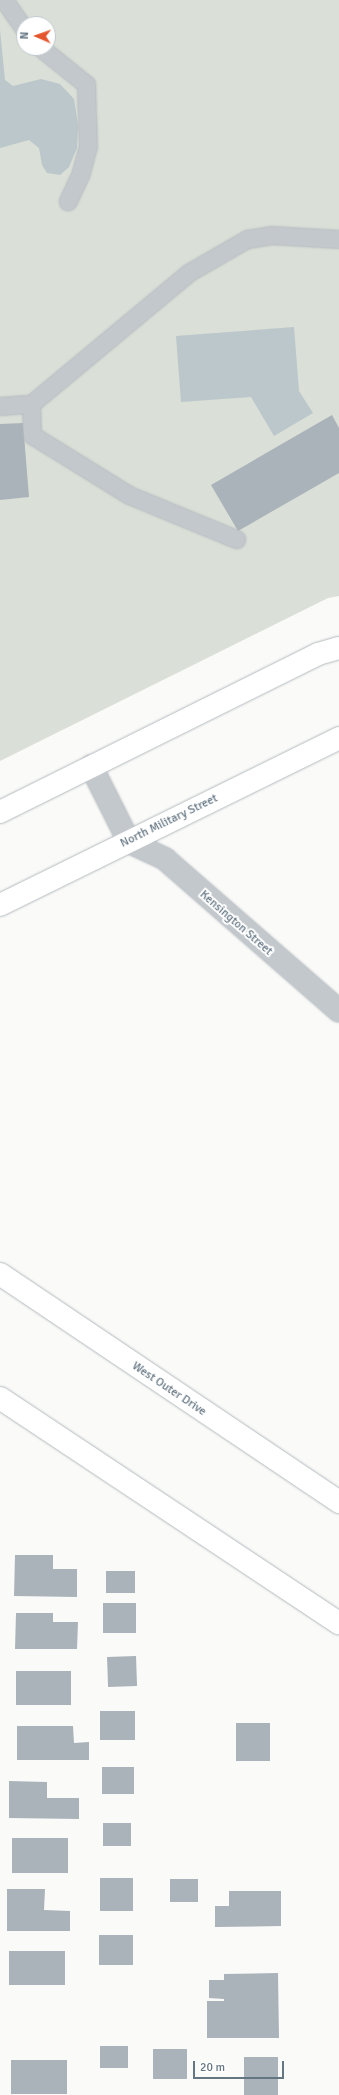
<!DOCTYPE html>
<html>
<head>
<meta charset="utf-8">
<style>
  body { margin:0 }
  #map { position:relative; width:339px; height:2095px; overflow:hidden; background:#fafaf8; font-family:Signika,sans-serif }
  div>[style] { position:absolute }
  .green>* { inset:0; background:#dadfd7 }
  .water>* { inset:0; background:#bbc7cb }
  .building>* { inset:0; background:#aab3b9; transform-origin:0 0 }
  .roads { filter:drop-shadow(0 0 1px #b3babf) drop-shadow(0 0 1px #b3babf) }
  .lane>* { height:17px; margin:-8.5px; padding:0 8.5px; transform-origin:8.5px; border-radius:8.5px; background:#c3c8cc }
  .street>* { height:22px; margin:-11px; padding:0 11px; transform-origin:11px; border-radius:11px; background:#c3c8cc }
  .secondary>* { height:22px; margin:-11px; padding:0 11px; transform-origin:11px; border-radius:11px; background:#fff }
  span { translate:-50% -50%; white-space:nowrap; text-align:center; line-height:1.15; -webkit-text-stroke:4px #fff; paint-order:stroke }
  .street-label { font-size:12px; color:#657683 }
  .north { position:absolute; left:16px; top:16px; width:40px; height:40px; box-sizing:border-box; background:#fff; border:1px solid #c1c8cd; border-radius:50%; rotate:272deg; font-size:11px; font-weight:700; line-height:16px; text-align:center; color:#657683 }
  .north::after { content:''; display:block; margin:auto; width:14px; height:18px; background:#e4572e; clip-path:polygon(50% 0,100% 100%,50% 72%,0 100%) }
  .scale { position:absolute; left:193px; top:2061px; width:91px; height:18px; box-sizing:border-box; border:2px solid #657683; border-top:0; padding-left:5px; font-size:12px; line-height:14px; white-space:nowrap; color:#657683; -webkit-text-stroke:3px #fff; paint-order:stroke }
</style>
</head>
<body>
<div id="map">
  <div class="green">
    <i style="clip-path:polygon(evenodd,0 0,339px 0,339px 596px,328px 598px,0 761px,0 0,24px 24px,48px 24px,48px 48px,24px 48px,24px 24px)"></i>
  </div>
  <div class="water">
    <i style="clip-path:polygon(0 30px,5px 80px,13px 86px,41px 79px,60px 84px,74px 99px,78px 125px,77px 148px,69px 167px,60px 175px,47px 173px,42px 165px,39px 148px,29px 140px,0 148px)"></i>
    <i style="clip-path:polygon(294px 327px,299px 391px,313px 413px,274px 436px,251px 397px,181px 402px,176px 336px)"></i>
  </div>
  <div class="building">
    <i style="clip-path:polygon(332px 415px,339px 428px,339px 473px,238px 531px,211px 485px)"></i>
    <i style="clip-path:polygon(23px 423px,29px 497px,0 500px,0 424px)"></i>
    <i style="clip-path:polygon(15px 1555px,53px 1555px,53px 1569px,77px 1569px,77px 1597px,14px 1596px)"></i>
    <i style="left:106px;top:1571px;width:29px;height:22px"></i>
    <i style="left:103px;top:1603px;width:33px;height:30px"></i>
    <i style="clip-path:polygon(16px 1613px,53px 1613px,53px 1622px,78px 1622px,77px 1649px,15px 1649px)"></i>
    <i style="left:136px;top:1656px;width:30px;height:29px;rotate:88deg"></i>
    <i style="left:16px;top:1671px;width:55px;height:34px"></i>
    <i style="left:100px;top:1711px;width:35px;height:29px"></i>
    <i style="left:236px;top:1723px;width:34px;height:38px"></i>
    <i style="clip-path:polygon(17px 1726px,73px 1726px,74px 1743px,89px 1742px,89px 1760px,17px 1760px)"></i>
    <i style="left:134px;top:1767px;width:27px;height:32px;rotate:90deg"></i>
    <i style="clip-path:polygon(9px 1781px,47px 1782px,47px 1798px,79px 1798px,79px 1819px,9px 1818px)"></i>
    <i style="left:131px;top:1823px;width:23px;height:28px;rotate:90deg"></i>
    <i style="left:12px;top:1838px;width:56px;height:35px"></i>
    <i style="left:100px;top:1878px;width:33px;height:33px"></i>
    <i style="left:170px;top:1879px;width:28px;height:23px"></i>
    <i style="clip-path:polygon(7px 1889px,45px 1889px,44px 1910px,70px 1911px,70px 1931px,7px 1931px)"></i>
    <i style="clip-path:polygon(229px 1891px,281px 1891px,281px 1926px,215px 1927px,215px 1906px,229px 1906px)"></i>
    <i style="left:99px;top:1935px;width:34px;height:30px"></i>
    <i style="left:9px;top:1951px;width:56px;height:34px"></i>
    <i style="clip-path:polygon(278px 1973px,279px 2038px,207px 2038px,207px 2001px,224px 2001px,224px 1999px,209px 1998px,209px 1980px,224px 1980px,224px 1974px)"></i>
    <i style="left:100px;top:2046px;width:28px;height:22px"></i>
    <i style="left:153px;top:2049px;width:34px;height:30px"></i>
    <i style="left:244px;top:2057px;width:34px;height:38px"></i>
    <i style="left:11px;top:2060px;width:56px;height:34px"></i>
  </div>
  <div class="roads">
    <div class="lane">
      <i style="left:4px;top:0;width:35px;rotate:55deg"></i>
      <i style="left:41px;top:48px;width:58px;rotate:38.7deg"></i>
      <i style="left:86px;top:84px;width:62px;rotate:88.2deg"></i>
      <i style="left:88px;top:146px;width:30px;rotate:105deg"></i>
      <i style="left:80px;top:175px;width:29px;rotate:115deg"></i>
      <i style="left:31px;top:404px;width:31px;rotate:88deg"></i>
      <i style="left:32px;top:435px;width:114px;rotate:31.7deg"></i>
      <i style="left:129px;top:495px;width:116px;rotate:22.4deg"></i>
      <i style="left:0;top:406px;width:31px;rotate:-4deg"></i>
      <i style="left:31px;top:404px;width:204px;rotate:-39.8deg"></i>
      <i style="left:188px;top:273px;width:68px;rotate:-30deg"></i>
      <i style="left:247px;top:239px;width:24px;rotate:-9deg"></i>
      <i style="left:271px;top:235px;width:68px;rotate:3.4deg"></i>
    </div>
    <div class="street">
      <i style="left:91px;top:766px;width:85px;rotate:63.4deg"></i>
      <i style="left:129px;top:842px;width:40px;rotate:25deg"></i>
      <i style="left:165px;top:859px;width:231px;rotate:41.1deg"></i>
    </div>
    <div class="secondary">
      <i style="left:0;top:812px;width:355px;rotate:-26.4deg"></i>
      <i style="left:318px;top:654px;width:22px;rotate:-16deg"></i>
      <i style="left:0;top:905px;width:378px;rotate:-26.2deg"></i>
      <i style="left:0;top:1274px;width:409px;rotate:33.9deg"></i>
      <i style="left:0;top:1398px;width:407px;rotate:33.6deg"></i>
    </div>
  </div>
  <div class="street-label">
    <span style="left:169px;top:821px;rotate:-26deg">North Military Street</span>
    <span style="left:236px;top:923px;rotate:41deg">Kensington Street</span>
    <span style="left:169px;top:1389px;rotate:34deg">West Outer Drive</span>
  </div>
  <div class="north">N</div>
  <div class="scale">20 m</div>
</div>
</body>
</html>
